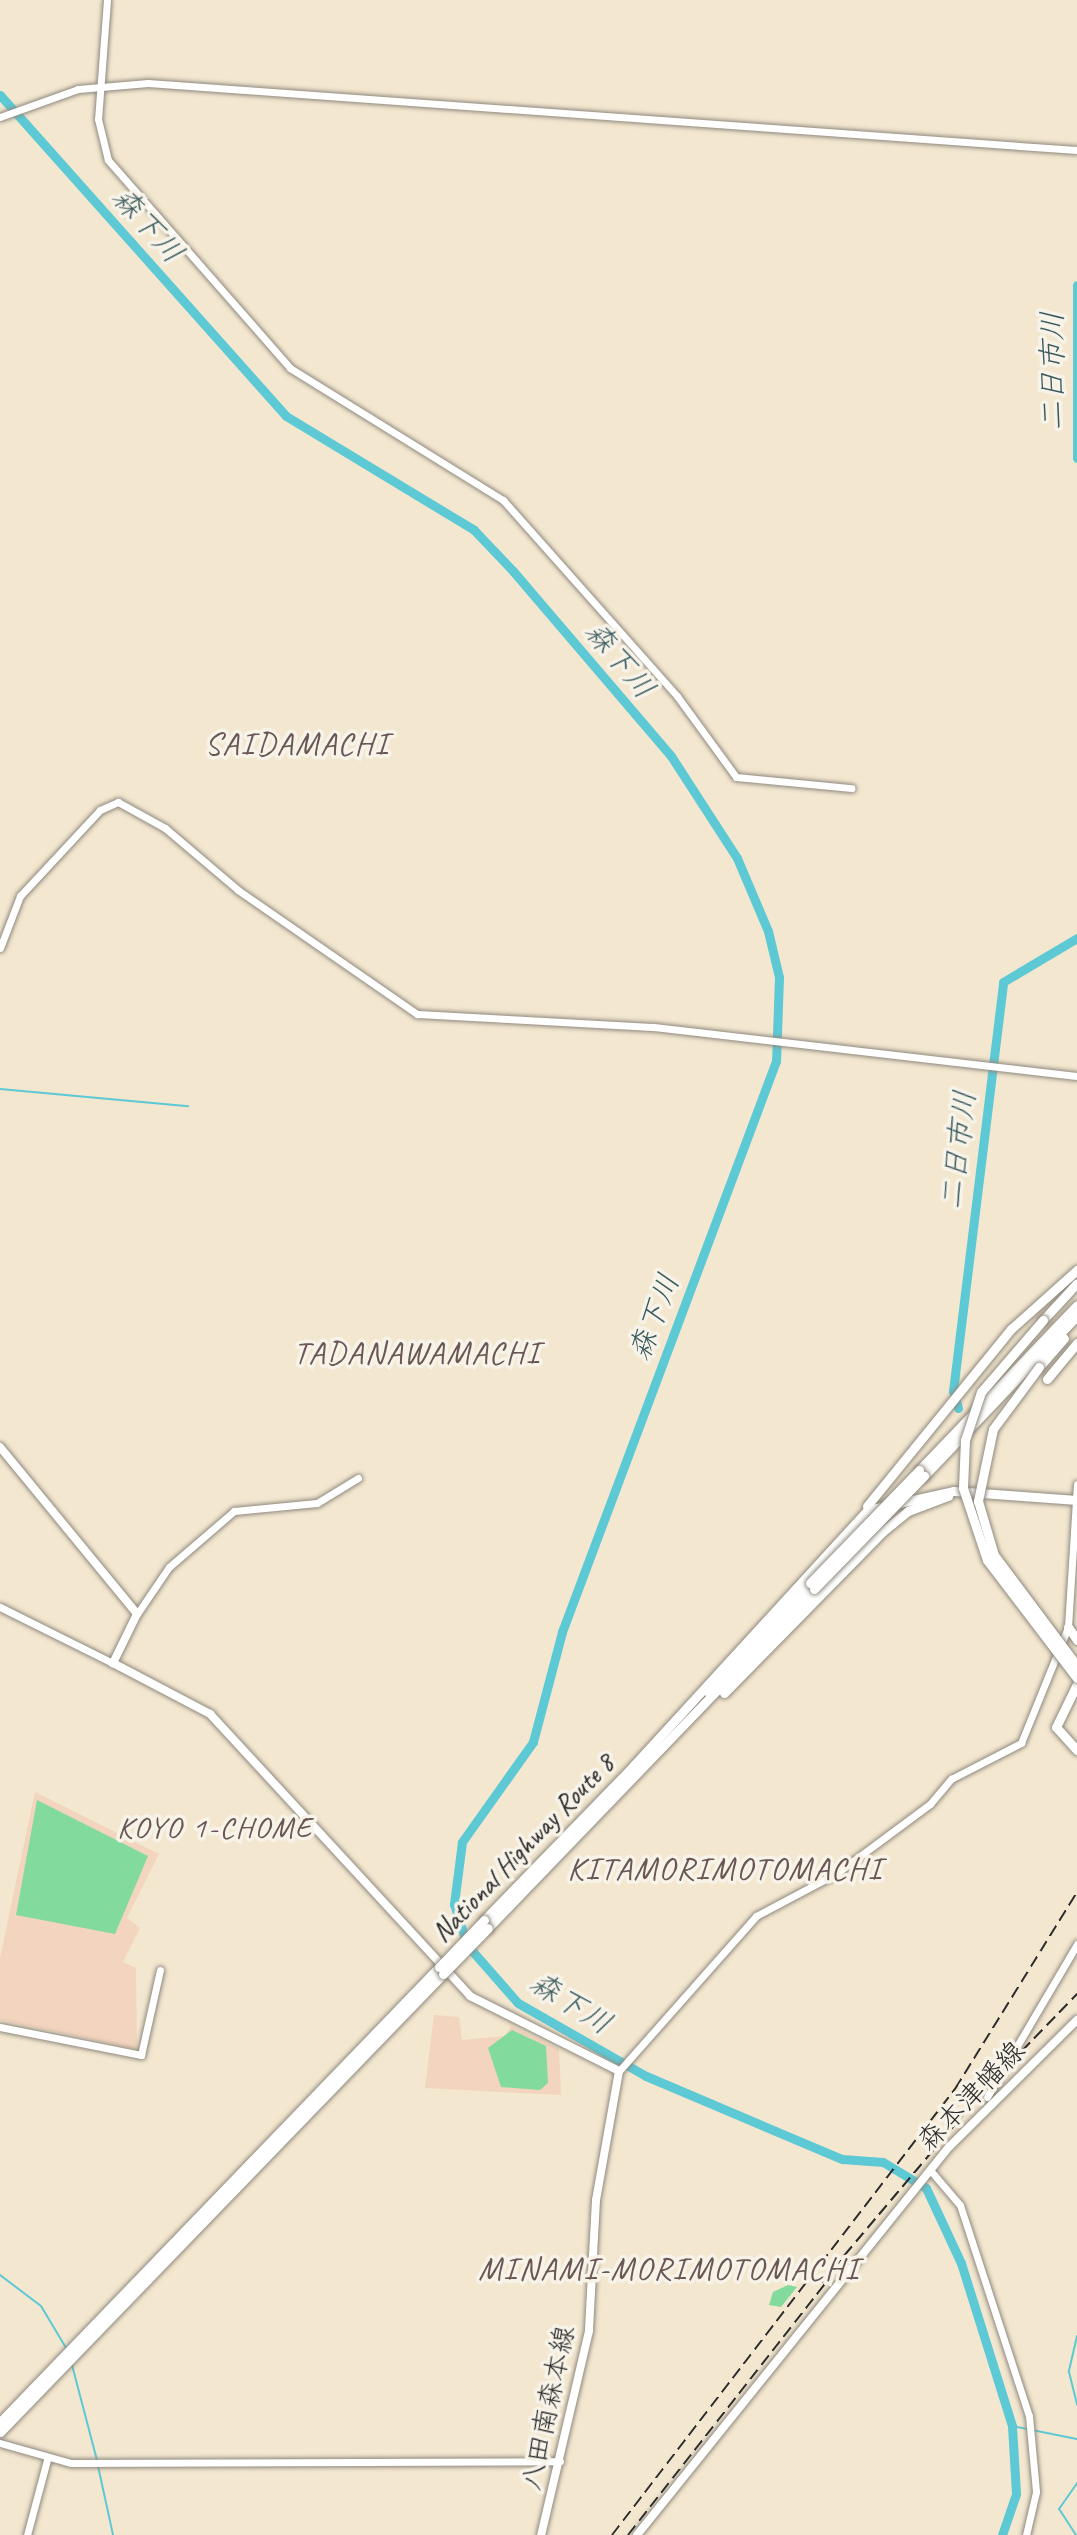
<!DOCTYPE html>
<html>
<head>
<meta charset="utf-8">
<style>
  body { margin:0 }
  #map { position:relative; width:1077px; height:2535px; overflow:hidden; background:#f3e7d0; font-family:Caveat,"Klee One",sans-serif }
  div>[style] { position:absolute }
  .built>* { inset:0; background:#f3d4be }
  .green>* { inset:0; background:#83da9d }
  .stream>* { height:2px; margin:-1px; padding:0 1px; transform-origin:1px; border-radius:1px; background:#5dc9d5 }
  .river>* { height:9px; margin:-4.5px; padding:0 4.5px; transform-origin:4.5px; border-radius:4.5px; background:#5dc9d5 }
  .roads { filter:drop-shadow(0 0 2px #8f897e) drop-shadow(0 0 2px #8f897e) }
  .tertiary>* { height:7px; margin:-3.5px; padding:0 3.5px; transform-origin:3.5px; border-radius:3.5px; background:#fff }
  .secondary>* { height:8px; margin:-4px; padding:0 4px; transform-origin:4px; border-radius:4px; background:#fff }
  .trunk>* { height:9px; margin:-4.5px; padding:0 4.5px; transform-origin:4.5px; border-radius:4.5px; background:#fff }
  .rail>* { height:2px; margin-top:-1px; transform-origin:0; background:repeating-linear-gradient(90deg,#2b2b2b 0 12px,transparent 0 18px) }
  .bridges { filter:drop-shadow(0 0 2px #8f897e) drop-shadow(0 0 2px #8f897e) }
  .trunk-bridge>* { height:9px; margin:-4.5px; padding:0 4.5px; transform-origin:4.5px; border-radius:4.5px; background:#fff }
  span { translate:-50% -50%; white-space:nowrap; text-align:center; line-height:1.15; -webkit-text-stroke:7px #f7f3e8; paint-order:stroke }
  .street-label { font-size:28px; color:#2b2b2b }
  .water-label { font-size:30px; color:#3a5a5e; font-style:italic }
  .neighbourhood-label { font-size:30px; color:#695655; letter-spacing:2px }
  .quarter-label { font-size:32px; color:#695655; letter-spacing:2px }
</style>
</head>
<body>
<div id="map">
  <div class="built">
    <i style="clip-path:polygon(35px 1792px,159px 1854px,127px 1918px,140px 1928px,123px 1962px,136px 1968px,137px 2049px,0 2020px,0 1958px)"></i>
    <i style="clip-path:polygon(434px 2015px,459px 2017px,462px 2040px,505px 2036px,511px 2026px,559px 2049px,561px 2095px,425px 2088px)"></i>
  </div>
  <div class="green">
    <i style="clip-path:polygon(37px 1800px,148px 1856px,115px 1934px,16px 1915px)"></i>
    <i style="clip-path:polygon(512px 2030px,546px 2046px,548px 2083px,540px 2090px,501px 2087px,488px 2048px)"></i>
    <i style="clip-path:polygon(788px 2285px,797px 2287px,781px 2307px,769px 2305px,773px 2292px)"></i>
  </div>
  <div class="stream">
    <i style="left:0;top:1089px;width:189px;rotate:5.2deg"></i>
    <i style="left:0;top:2275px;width:51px;rotate:37.1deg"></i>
    <i style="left:41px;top:2306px;width:49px;rotate:59.2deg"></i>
    <i style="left:1077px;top:2336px;width:37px;rotate:103deg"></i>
    <i style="left:1069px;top:2372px;width:34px;rotate:76deg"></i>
    <i style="left:72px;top:2365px;width:98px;rotate:75.3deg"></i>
    <i style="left:1012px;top:2426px;width:66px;rotate:11.3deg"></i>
    <i style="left:98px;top:2466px;width:71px;rotate:77.7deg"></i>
    <i style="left:1076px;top:2535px;width:31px;rotate:-123deg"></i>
    <i style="left:1059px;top:2509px;width:32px;rotate:-55deg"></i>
  </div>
  <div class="river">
    <i style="left:0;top:95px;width:430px;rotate:48.3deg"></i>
    <i style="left:286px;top:416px;width:220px;rotate:31.2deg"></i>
    <i style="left:474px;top:530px;width:57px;rotate:46.4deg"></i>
    <i style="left:513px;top:571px;width:243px;rotate:49.5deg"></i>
    <i style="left:671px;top:756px;width:121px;rotate:57.1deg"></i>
    <i style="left:737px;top:858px;width:79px;rotate:67deg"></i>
    <i style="left:768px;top:931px;width:47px;rotate:76.6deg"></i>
    <i style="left:779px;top:977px;width:84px;rotate:92deg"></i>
    <i style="left:776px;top:1061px;width:610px;rotate:110.55deg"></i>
    <i style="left:562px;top:1632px;width:114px;rotate:104.8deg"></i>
    <i style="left:533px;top:1742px;width:123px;rotate:125.4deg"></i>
    <i style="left:462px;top:1842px;width:63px;rotate:97.4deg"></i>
    <i style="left:454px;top:1904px;width:43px;rotate:72.4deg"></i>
    <i style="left:467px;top:1945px;width:77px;rotate:48.7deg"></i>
    <i style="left:518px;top:2003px;width:147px;rotate:29.7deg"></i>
    <i style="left:646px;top:2076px;width:213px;rotate:23deg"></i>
    <i style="left:842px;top:2159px;width:41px;rotate:4.2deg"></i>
    <i style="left:883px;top:2162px;width:50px;rotate:31.2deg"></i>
    <i style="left:926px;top:2188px;width:83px;rotate:65deg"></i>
    <i style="left:961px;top:2263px;width:171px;rotate:72.6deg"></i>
    <i style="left:1012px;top:2426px;width:68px;rotate:86.6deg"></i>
    <i style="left:1016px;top:2494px;width:43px;rotate:108.9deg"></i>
    <i style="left:1077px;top:285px;width:173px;rotate:90deg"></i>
    <i style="left:958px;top:1408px;width:18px;rotate:-106deg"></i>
    <i style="left:953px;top:1391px;width:412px;rotate:-83deg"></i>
    <i style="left:1003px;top:982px;width:86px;rotate:-30.7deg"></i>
  </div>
  <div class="roads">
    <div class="tertiary">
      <i style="left:107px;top:0;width:119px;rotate:94.3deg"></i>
      <i style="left:98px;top:119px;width:42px;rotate:76.3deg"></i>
      <i style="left:108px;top:160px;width:276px;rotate:48.8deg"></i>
      <i style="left:290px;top:368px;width:251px;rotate:31.8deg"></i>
      <i style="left:503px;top:500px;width:262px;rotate:48.4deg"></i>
      <i style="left:677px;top:696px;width:100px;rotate:53.9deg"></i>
      <i style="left:736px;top:777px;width:116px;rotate:5.5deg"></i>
      <i style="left:0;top:117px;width:83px;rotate:-19.7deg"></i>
      <i style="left:78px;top:89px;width:70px;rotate:-4.9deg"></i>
      <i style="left:148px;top:83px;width:931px;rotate:4.13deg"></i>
      <i style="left:0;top:948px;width:56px;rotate:-69deg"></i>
      <i style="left:20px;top:896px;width:117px;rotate:-47.1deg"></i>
      <i style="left:100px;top:810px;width:20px;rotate:-24deg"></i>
      <i style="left:118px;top:802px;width:54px;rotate:29deg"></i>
      <i style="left:165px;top:828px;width:96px;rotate:40.3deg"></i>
      <i style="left:238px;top:890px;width:218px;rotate:34.7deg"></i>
      <i style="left:417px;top:1014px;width:236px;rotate:3.2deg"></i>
      <i style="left:653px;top:1027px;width:427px;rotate:6.6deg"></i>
      <i style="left:0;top:1607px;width:126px;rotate:26.4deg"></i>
      <i style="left:137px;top:1614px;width:57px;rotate:-55.8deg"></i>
      <i style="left:169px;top:1567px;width:86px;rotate:-40.7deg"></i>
      <i style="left:234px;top:1511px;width:83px;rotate:-5.5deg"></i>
      <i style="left:317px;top:1503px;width:48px;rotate:-31.4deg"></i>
      <i style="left:0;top:2027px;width:144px;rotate:11.2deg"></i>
      <i style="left:141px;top:2055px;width:87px;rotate:-77.4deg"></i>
      <i style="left:619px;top:2071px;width:207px;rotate:-48.5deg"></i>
      <i style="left:756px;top:1916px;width:92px;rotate:-28deg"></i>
      <i style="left:837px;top:1873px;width:116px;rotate:-36.6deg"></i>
      <i style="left:930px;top:1804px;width:33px;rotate:-50deg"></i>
      <i style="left:951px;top:1779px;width:79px;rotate:-27.2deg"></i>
      <i style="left:1021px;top:1743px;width:125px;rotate:-67.9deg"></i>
      <i style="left:1068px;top:1627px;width:143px;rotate:-86.4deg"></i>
      <i style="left:987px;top:2097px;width:178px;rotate:-59.5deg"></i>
      <i style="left:930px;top:2170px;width:46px;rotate:49.4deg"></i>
      <i style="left:960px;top:2205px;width:222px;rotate:71.9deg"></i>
      <i style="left:1029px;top:2416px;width:76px;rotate:84.7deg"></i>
      <i style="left:1036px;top:2492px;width:44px;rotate:103.1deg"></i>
      <i style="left:0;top:2443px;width:74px;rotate:15.7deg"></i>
      <i style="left:71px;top:2463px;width:489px;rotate:-0.2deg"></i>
      <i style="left:27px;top:2535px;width:78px;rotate:-75.1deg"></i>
    </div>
    <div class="secondary">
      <i style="left:0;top:1447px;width:216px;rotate:50.6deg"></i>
      <i style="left:137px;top:1614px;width:55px;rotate:116.1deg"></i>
      <i style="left:113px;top:1663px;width:110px;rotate:27.7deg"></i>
      <i style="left:210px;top:1714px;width:384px;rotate:47.3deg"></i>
      <i style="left:470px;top:1996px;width:167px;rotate:26.7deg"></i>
      <i style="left:619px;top:2071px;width:131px;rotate:100.1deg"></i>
      <i style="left:596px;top:2200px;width:131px;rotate:93.1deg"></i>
      <i style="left:589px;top:2331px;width:210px;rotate:103.2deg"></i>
      <i style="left:637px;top:2535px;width:499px;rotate:-51.2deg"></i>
      <i style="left:950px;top:2146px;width:179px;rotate:-44.8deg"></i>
    </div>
    <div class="trunk">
      <i style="left:1043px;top:1320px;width:50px;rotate:-47.4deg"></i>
      <i style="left:1039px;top:1367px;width:38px;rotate:-49deg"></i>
      <i style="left:1047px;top:1379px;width:47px;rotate:-50.2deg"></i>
      <i style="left:919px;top:1470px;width:228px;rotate:-46.2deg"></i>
      <i style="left:924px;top:1476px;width:221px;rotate:-46.3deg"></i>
      <i style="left:867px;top:1506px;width:228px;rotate:-50.9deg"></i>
      <i style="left:1011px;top:1329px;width:89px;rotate:-41.8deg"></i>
      <i style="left:1068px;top:1627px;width:16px;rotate:55deg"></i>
      <i style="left:1077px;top:1684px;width:48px;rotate:116deg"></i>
      <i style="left:1056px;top:1727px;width:31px;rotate:48deg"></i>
      <i style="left:707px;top:1691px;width:149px;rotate:-46.4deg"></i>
      <i style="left:724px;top:1693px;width:226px;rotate:-45.5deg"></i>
      <i style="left:882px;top:1532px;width:33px;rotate:-39deg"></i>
      <i style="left:908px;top:1511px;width:43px;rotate:-20.6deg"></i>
      <i style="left:634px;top:1765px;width:346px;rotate:-47.5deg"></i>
      <i style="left:868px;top:1510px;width:88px;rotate:-12.5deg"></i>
      <i style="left:954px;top:1491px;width:123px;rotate:4.2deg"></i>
      <i style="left:484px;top:1920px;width:221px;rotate:-45.9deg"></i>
      <i style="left:488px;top:1928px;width:470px;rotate:-46.1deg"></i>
      <i style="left:0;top:2422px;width:632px;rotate:-46.03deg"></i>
      <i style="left:0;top:2432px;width:637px;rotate:-45.95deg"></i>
    </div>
  </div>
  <div class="rail">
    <i style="left:821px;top:2283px;width:253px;rotate:-49.8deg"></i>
    <i style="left:984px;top:2090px;width:134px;rotate:-45.9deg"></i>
    <i style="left:612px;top:2535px;width:563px;rotate:-52.44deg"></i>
    <i style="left:955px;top:2089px;width:232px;rotate:-58.2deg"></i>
    <i style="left:628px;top:2535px;width:328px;rotate:-51.9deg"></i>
  </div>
  <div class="bridges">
    <div class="trunk-bridge">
      <i style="left:1043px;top:1320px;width:95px;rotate:130.7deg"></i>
      <i style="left:981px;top:1392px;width:51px;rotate:108.4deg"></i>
      <i style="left:965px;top:1440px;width:48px;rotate:92.4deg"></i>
      <i style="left:963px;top:1488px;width:76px;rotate:71.6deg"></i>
      <i style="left:987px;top:1560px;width:148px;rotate:52.7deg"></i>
      <i style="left:1039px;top:1367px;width:77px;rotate:126.6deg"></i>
      <i style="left:993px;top:1429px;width:74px;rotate:101.8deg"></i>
      <i style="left:978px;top:1501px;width:56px;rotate:73.5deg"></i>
      <i style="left:994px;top:1555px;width:139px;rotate:53.2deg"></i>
      <i style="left:810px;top:1583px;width:157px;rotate:-46deg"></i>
      <i style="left:814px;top:1589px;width:158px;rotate:-45.8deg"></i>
      <i style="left:439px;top:1967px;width:65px;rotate:-46.2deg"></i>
      <i style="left:443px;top:1974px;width:64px;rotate:-45.6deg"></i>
    </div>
  </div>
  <div class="street-label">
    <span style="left:523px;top:1848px;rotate:-46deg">National Highway Route 8</span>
    <span style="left:971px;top:2096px;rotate:-46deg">森本津幡線</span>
    <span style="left:548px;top:2408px;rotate:-78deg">八田南森本線</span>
  </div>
  <div class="water-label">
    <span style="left:148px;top:225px;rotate:48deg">森下川</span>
    <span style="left:1052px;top:371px;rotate:-90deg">二日市川</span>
    <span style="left:620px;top:660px;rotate:50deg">森下川</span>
    <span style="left:958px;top:1150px;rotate:-83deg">二日市川</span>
    <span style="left:654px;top:1317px;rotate:-69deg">森下川</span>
    <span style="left:571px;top:2003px;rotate:32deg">森下川</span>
  </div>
  <div class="neighbourhood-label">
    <span style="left:215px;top:1827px">KOYO 1-CHOME</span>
  </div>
  <div class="quarter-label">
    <span style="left:297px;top:744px">SAIDAMACHI</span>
    <span style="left:417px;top:1353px">TADANAWAMACHI</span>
    <span style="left:725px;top:1869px">KITAMORIMOTOMACHI</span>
    <span style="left:669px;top:2269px">MINAMI-MORIMOTOMACHI</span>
  </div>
</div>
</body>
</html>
